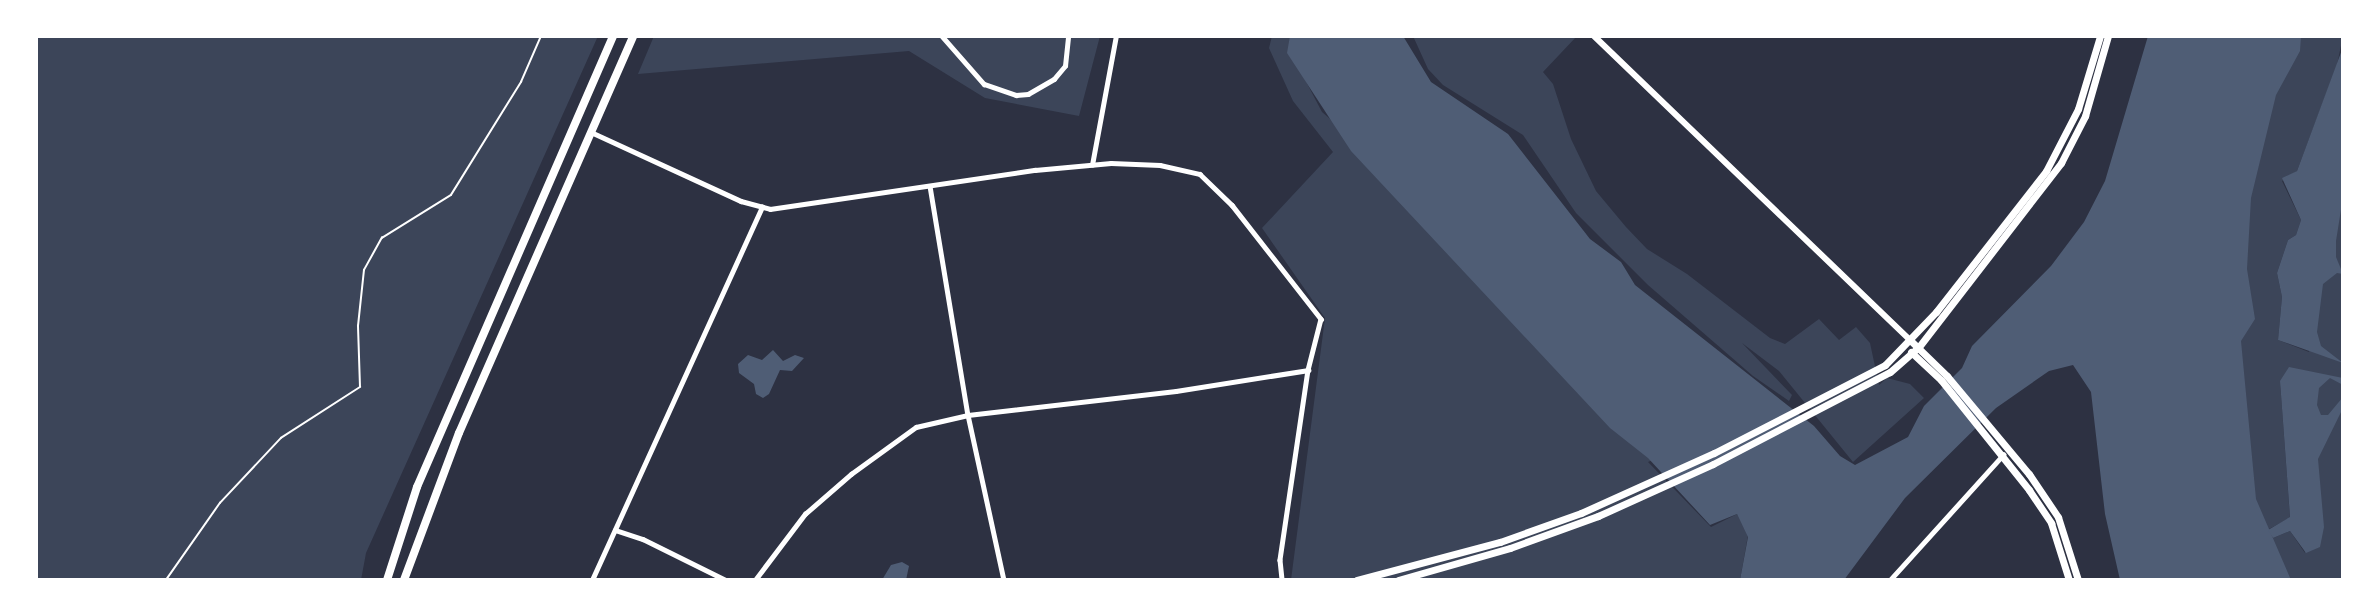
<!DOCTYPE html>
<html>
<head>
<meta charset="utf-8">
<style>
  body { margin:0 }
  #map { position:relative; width:2379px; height:616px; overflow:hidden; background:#2d3142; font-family:Cabin,sans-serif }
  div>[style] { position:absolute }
  .green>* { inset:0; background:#3c4559 }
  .water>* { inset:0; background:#4f5d75 }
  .path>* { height:1.5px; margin:-0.75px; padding:0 0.75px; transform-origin:0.75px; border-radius:0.75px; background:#fff }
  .minor>* { height:4.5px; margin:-2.25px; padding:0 2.25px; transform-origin:2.25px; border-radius:2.25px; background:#fff }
  .tertiary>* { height:6px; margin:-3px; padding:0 3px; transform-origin:3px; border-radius:3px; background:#fff }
  .secondary>* { height:7px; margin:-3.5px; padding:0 3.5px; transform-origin:3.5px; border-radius:3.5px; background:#fff }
  .trunk>* { height:8px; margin:-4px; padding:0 4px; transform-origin:4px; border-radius:4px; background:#fff }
  span { translate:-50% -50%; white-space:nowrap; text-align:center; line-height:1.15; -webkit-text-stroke:6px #fff; paint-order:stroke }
  .frame { position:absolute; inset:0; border:38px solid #fff; pointer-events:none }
</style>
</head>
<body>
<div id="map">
  <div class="green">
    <i style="clip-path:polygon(36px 36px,598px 36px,366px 553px,361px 580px,36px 580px)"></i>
    <i style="clip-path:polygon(654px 36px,1100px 36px,1079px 116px,985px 98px,909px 51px,638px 74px)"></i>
    <i style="clip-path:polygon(1272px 36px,1292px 36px,1290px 51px,1322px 112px,1704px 438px,1648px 462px,1711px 527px,1737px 514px,1748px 535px,1740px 580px,1291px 580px,1325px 318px,1262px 228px,1333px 152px,1293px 101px,1269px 48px)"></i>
    <i style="clip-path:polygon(1413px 36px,1577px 36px,1543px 72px,1553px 84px,1571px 139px,1596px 191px,1626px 227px,1647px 249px,1687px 274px,1770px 338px,1785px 344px,1819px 319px,1839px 340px,1856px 327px,1870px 343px,1879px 385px,1887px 378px,1910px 384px,1924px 398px,1853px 462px,1779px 371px,1742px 343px,1792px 395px,1789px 401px,1753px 376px,1648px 285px,1576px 213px,1523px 135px,1443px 85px,1428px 69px)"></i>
    <i style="clip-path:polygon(evenodd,2296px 36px,2343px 36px,2337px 65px,2297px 171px,2282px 181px,2301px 220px,2296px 235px,2288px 240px,2277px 273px,2282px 297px,2278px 340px,2309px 352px,2343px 169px,2343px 580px,2284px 580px,2244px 491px,2234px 336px,2246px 196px,2270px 95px,2296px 36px,2280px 381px,2305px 553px,2290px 531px,2273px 538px,2269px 529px,2290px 518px,2280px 381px)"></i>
  </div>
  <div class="water">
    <i style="clip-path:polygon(1290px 36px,1403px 36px,1431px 82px,1508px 134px,1590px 239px,1621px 262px,1635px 285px,1814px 426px,1840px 456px,1855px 465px,1908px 437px,1924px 406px,1962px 368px,1972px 346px,2051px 266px,2084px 222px,2105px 181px,2148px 36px,2301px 36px,2300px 51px,2276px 95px,2251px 198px,2247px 269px,2255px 319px,2241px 341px,2256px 499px,2291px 580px,2120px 580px,2105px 514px,2091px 392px,2073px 365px,2049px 371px,1996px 408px,1905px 498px,1844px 580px,1740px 580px,1748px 537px,1737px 514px,1710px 525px,1648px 458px,1610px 428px,1351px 151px,1287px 53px)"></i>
    <i style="clip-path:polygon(2343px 47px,2343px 197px,2336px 241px,2336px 257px,2343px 274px,2337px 273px,2323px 284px,2317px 332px,2321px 346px,2343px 363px,2278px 340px,2282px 297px,2277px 273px,2288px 240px,2296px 235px,2301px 220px,2282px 178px,2297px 171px)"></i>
    <i style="clip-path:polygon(773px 350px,783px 361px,795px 355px,804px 358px,792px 371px,780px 370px,769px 394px,763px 398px,756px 394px,754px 384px,739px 373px,738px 364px,748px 355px,762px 360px)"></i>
    <i style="clip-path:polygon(2289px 367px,2343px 378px,2343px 385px,2330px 378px,2319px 388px,2317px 405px,2321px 415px,2328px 415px,2343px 397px,2343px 408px,2318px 459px,2324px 527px,2320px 547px,2306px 553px,2290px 531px,2273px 538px,2268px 530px,2290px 517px,2280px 381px)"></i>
    <i style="clip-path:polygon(902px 562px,909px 566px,906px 580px,882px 580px,891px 565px)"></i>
  </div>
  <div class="path">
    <i style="left:166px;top:580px;width:94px;rotate:-55deg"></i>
    <i style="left:220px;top:503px;width:89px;rotate:-46.8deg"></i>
    <i style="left:281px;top:438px;width:94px;rotate:-32.8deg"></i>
    <i style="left:360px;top:387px;width:61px;rotate:-91.9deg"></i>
    <i style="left:358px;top:326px;width:56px;rotate:-83.9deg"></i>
    <i style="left:364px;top:270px;width:37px;rotate:-61deg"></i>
    <i style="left:382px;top:238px;width:81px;rotate:-31.9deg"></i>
    <i style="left:451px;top:195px;width:133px;rotate:-58.2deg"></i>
    <i style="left:521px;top:82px;width:50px;rotate:-66.5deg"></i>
  </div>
  <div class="minor">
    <i style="left:942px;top:36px;width:64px;rotate:48.8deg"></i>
    <i style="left:984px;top:84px;width:34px;rotate:19deg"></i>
    <i style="left:1016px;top:95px;width:12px;rotate:-5deg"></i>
    <i style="left:1028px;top:94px;width:30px;rotate:-30deg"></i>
    <i style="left:1054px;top:79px;width:17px;rotate:-50deg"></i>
    <i style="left:1065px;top:66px;width:30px;rotate:-84deg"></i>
    <i style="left:591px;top:132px;width:165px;rotate:24.7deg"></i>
    <i style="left:741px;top:201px;width:30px;rotate:15deg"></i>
    <i style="left:770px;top:209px;width:268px;rotate:-8.4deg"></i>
    <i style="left:1035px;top:170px;width:76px;rotate:-5.3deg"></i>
    <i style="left:1111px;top:163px;width:49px;rotate:2.3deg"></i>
    <i style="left:1160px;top:165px;width:41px;rotate:12.7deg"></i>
    <i style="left:1200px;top:174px;width:45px;rotate:44.1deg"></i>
    <i style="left:1232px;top:205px;width:145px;rotate:52deg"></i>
    <i style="left:1321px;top:319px;width:53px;rotate:104.3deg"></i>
    <i style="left:1308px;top:370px;width:192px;rotate:98.4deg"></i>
    <i style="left:1280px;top:560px;width:20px;rotate:84deg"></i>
    <i style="left:1092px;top:165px;width:131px;rotate:-79.5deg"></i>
    <i style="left:930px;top:186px;width:232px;rotate:80.6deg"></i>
    <i style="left:968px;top:415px;width:169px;rotate:77.7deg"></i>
    <i style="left:615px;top:530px;width:29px;rotate:18deg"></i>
    <i style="left:643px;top:539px;width:93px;rotate:26.3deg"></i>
    <i style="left:592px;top:580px;width:410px;rotate:-65.5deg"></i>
    <i style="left:755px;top:580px;width:83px;rotate:-52.9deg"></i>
    <i style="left:805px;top:514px;width:61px;rotate:-41deg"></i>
    <i style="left:851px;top:474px;width:80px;rotate:-35.9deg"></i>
    <i style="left:916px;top:427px;width:53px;rotate:-13deg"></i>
    <i style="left:968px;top:415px;width:209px;rotate:-6.6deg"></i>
    <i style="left:1176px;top:391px;width:134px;rotate:-9deg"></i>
    <i style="left:1890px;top:580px;width:169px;rotate:-47.9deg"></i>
  </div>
  <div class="tertiary">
    <i style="left:1594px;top:36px;width:438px;rotate:43.9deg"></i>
  </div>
  <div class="secondary">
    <i style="left:1910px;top:340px;width:52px;rotate:44.2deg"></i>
    <i style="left:1947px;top:376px;width:128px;rotate:50.1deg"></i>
    <i style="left:2029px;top:474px;width:52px;rotate:56deg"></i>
    <i style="left:2058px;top:517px;width:66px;rotate:72.4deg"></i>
    <i style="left:1911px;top:352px;width:41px;rotate:43deg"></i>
    <i style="left:1941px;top:380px;width:141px;rotate:51.3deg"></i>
    <i style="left:2029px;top:490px;width:40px;rotate:56deg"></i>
    <i style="left:2051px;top:523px;width:60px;rotate:72.5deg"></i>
    <i style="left:1357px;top:580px;width:148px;rotate:-14.9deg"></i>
    <i style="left:1500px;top:542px;width:86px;rotate:-19.7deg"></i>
    <i style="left:1581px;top:513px;width:146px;rotate:-24.3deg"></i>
    <i style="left:1714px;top:453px;width:192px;rotate:-27.2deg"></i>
    <i style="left:1885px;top:365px;width:74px;rotate:-46.1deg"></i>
    <i style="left:1936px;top:312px;width:179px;rotate:-52deg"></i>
    <i style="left:2046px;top:171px;width:70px;rotate:-62.7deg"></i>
    <i style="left:2078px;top:109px;width:76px;rotate:-73.2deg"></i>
    <i style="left:1398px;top:580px;width:116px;rotate:-15.9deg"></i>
    <i style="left:1510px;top:548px;width:94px;rotate:-20deg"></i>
    <i style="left:1598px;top:516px;width:126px;rotate:-24.3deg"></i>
    <i style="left:1713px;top:464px;width:199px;rotate:-27.5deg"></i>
    <i style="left:1890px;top:372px;width:37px;rotate:-41deg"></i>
    <i style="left:1918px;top:348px;width:234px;rotate:-52.3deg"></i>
    <i style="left:2061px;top:163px;width:53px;rotate:-62.9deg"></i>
    <i style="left:2085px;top:116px;width:83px;rotate:-74deg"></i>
  </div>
  <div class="trunk">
    <i style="left:387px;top:580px;width:98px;rotate:-72.1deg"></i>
    <i style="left:417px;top:487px;width:492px;rotate:-66.5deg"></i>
    <i style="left:404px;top:580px;width:157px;rotate:-69.5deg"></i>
    <i style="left:459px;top:433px;width:433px;rotate:-66.3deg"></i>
  </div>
  <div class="frame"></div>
</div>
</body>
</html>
